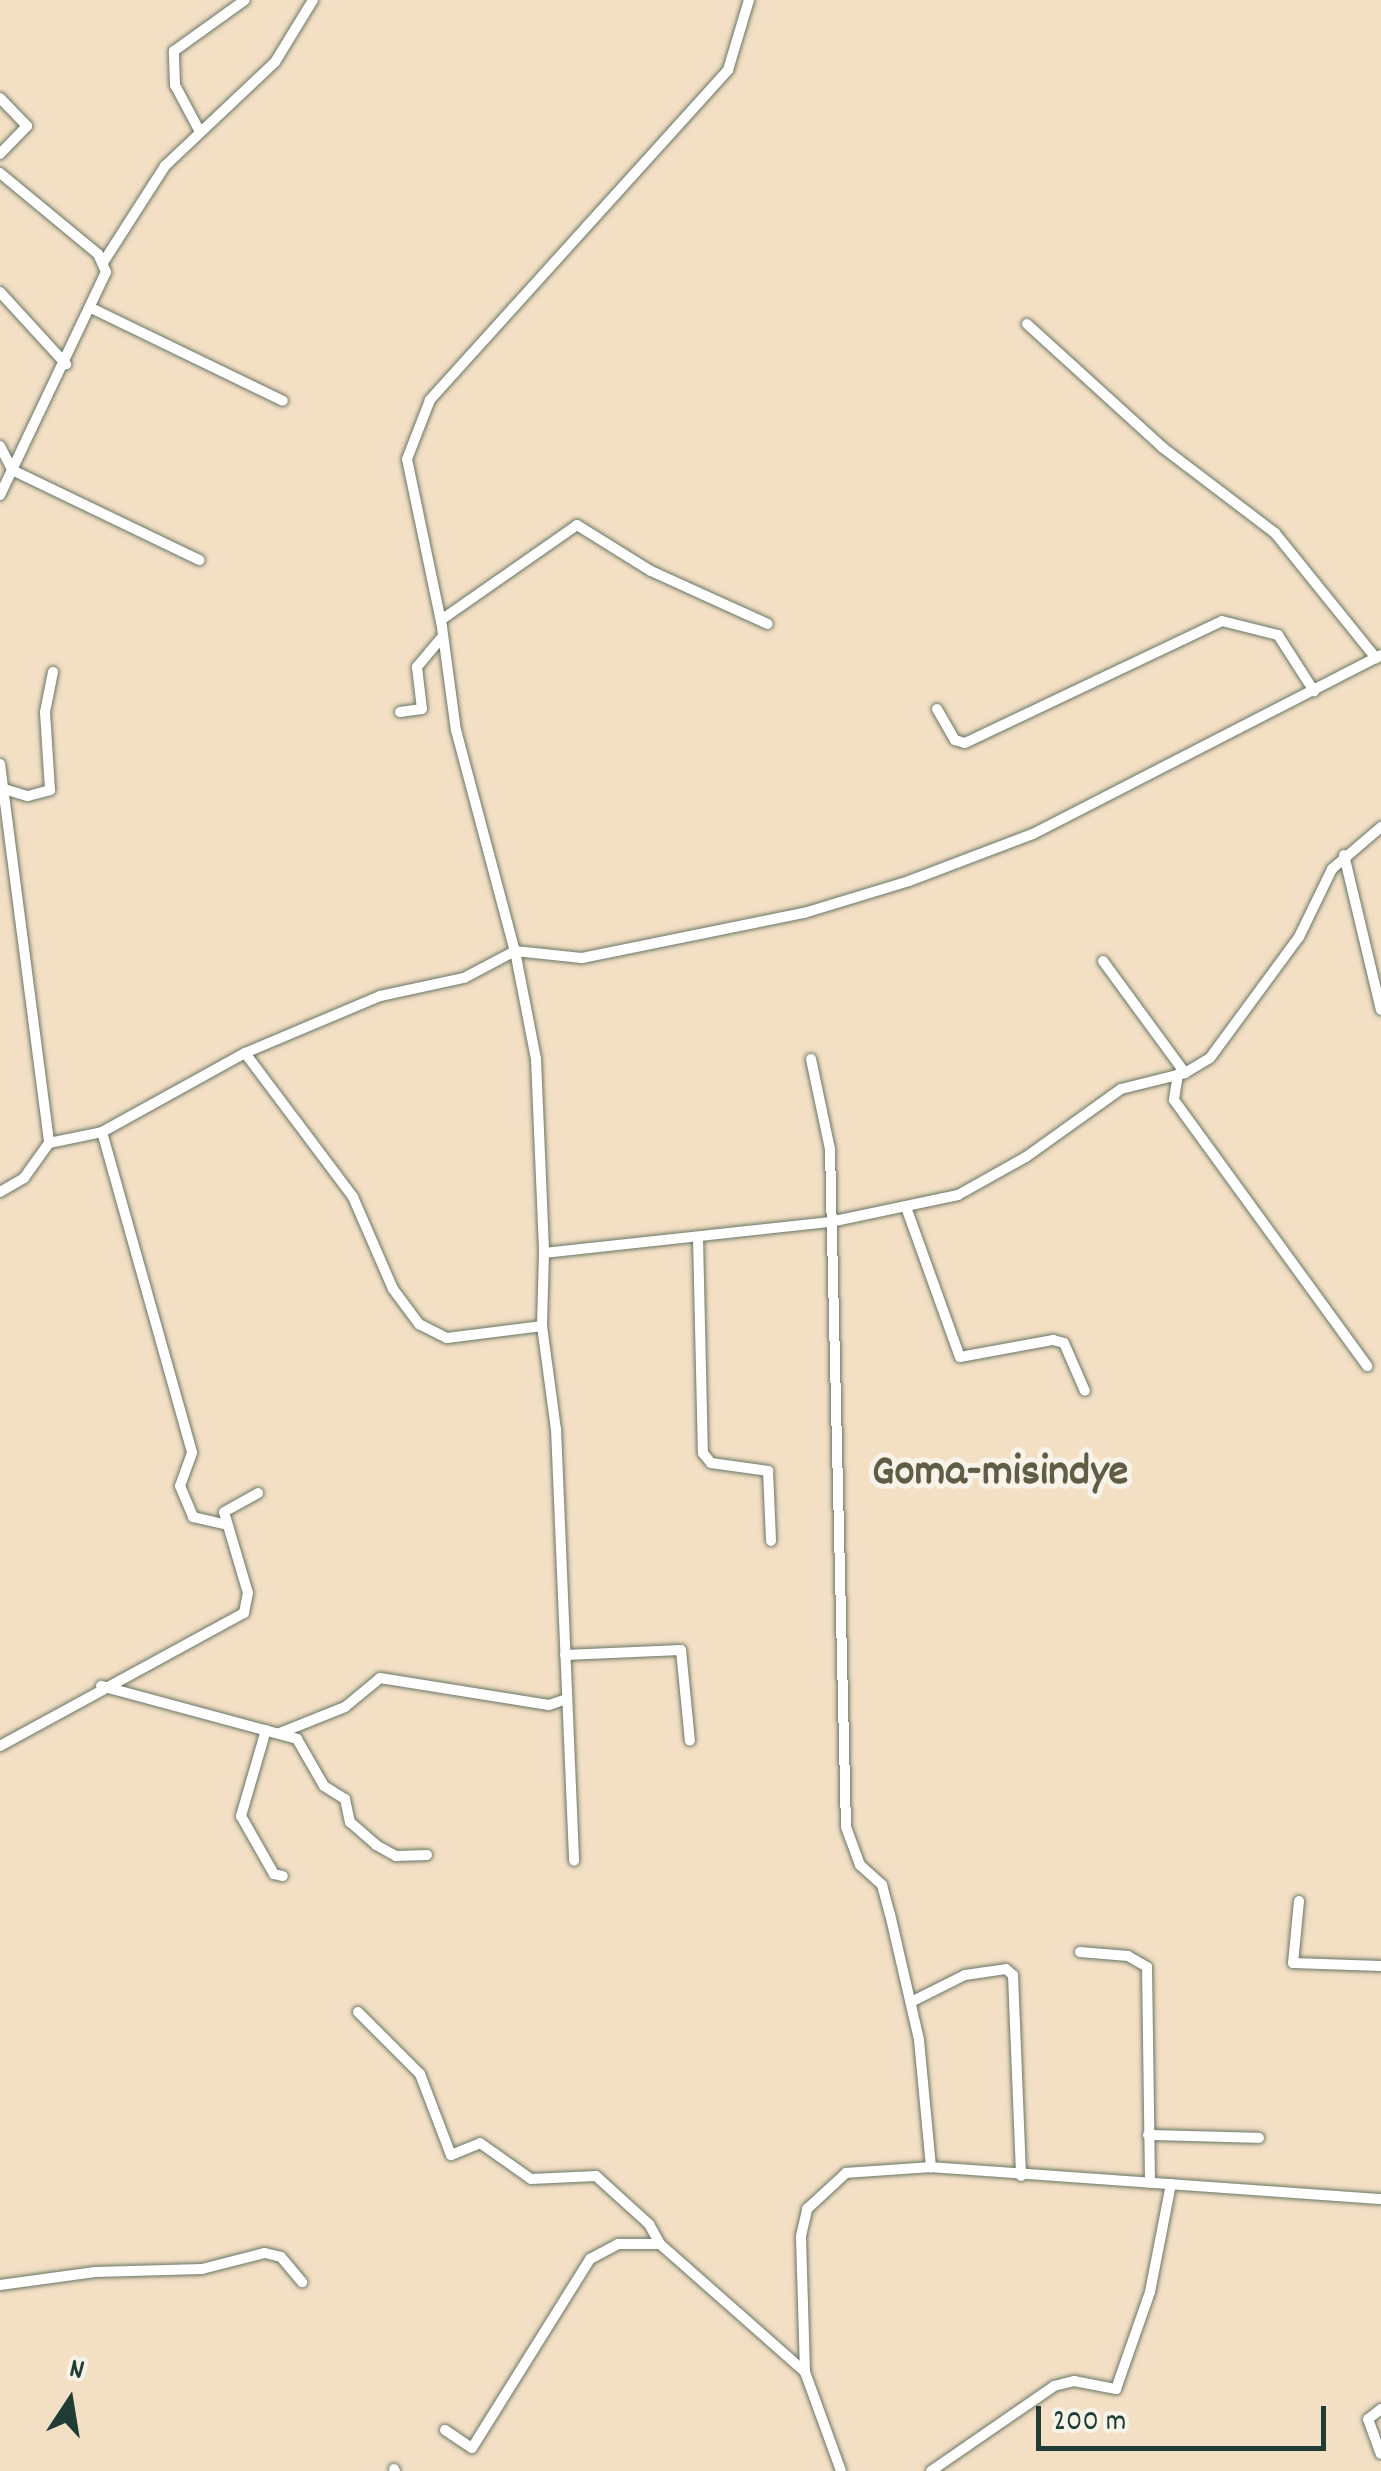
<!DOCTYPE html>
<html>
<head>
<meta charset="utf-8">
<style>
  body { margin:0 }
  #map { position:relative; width:1381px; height:2471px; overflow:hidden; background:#f3dfc4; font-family:Dekko,sans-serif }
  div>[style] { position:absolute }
  .roads { filter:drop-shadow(0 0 2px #697666) drop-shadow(0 0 2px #697666) }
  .street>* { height:10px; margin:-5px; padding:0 5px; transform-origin:5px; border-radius:5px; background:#fff }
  span { translate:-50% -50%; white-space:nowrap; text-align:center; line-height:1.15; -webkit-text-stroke:10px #f7f3e8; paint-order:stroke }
  .quarter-label { font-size:45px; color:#5f5d45; font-weight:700 }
  .north { position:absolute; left:20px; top:2351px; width:100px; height:100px; -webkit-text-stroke:8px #f7f3e8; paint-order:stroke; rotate:12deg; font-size:28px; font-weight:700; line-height:40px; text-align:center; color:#1f3d34 }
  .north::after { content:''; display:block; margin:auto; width:35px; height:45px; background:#1f3d34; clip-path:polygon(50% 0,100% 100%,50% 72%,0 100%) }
  .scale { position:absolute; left:1036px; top:2406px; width:290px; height:45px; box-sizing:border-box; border:5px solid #1f3d34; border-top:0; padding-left:12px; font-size:30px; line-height:35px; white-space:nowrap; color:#1f3d34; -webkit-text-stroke:8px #f7f3e8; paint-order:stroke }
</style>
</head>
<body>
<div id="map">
  <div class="roads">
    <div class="street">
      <i style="left:749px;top:0;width:73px;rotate:106.7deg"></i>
      <i style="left:728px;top:70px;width:445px;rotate:132.1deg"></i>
      <i style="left:430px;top:400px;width:63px;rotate:111.3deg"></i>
      <i style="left:407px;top:459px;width:172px;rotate:78.2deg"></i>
      <i style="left:442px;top:627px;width:104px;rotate:82.3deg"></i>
      <i style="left:456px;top:730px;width:229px;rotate:75.1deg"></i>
      <i style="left:515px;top:951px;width:110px;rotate:79deg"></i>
      <i style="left:536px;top:1059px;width:194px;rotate:87.6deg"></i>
      <i style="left:544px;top:1253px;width:288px;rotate:-6.2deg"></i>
      <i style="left:830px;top:1222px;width:131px;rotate:-11.9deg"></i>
      <i style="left:958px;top:1195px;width:78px;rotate:-29.2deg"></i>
      <i style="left:1026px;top:1157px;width:117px;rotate:-35.6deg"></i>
      <i style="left:1121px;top:1089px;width:66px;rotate:-14deg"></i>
      <i style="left:1185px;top:1073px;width:29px;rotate:-31deg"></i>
      <i style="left:1210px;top:1058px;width:150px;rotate:-53.7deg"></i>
      <i style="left:1299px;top:937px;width:76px;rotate:-64.1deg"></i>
      <i style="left:1332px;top:869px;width:65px;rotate:-40.6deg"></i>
      <i style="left:0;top:98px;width:39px;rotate:46deg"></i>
      <i style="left:27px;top:126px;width:39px;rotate:134deg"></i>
      <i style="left:199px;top:130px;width:51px;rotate:-118.1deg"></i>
      <i style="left:175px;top:85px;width:34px;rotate:-92deg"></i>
      <i style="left:174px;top:51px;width:87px;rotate:-35.7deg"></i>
      <i style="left:0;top:173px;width:127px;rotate:39.6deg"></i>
      <i style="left:98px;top:254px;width:20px;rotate:66deg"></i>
      <i style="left:106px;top:272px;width:247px;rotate:115.4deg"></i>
      <i style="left:104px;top:261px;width:113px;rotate:-57.3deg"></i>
      <i style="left:165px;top:166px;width:151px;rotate:-43.4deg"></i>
      <i style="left:275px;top:62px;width:73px;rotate:-58.5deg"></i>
      <i style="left:0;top:292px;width:98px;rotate:47.5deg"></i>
      <i style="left:91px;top:308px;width:213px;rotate:25.8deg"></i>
      <i style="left:1027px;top:324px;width:183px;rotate:42.3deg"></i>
      <i style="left:1162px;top:447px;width:142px;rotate:37.3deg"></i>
      <i style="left:1275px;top:533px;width:161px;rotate:51.1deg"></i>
      <i style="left:0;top:446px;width:27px;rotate:63deg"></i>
      <i style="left:12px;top:470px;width:208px;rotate:25.7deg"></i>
      <i style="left:441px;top:620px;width:166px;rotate:-34.9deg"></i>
      <i style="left:577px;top:525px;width:87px;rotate:31.9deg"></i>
      <i style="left:651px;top:571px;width:128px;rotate:24.4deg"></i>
      <i style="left:937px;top:709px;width:36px;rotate:60deg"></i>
      <i style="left:955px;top:740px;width:10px;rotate:17deg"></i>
      <i style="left:965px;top:743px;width:284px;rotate:-25.4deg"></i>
      <i style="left:1222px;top:621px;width:58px;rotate:14deg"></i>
      <i style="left:1278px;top:635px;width:67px;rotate:57.3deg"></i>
      <i style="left:400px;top:712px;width:22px;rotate:-8deg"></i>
      <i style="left:422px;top:709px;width:42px;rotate:-96.8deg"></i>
      <i style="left:417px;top:667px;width:40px;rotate:-50deg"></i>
      <i style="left:0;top:764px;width:382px;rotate:82.6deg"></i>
      <i style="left:1px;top:788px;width:28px;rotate:17deg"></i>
      <i style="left:28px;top:796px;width:23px;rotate:-15deg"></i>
      <i style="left:50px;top:790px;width:78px;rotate:-93.7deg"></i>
      <i style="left:45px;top:712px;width:41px;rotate:-78.7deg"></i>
      <i style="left:1344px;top:855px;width:159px;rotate:76.6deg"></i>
      <i style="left:1103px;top:961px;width:139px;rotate:53.8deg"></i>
      <i style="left:245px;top:1053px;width:180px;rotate:53.1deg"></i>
      <i style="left:353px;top:1197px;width:100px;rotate:66.5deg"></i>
      <i style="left:393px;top:1289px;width:44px;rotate:53.4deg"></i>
      <i style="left:419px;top:1324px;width:31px;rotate:27deg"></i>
      <i style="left:447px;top:1338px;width:96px;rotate:-7.2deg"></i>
      <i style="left:811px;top:1059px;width:92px;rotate:78.1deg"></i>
      <i style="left:830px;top:1149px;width:678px;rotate:88.65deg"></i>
      <i style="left:846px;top:1827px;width:40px;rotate:69.8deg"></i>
      <i style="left:860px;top:1865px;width:30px;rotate:42deg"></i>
      <i style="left:882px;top:1885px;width:30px;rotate:75deg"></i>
      <i style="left:890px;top:1914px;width:129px;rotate:77deg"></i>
      <i style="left:919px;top:2040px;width:128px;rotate:84.6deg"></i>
      <i style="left:931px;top:2167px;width:451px;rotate:4.1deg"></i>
      <i style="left:1178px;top:1074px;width:26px;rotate:99deg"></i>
      <i style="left:1174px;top:1100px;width:329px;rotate:54deg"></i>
      <i style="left:102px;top:1132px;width:333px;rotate:74.3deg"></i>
      <i style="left:192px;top:1453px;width:35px;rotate:110deg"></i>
      <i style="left:180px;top:1486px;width:34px;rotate:67deg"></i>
      <i style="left:193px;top:1517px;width:35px;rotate:13deg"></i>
      <i style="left:0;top:1192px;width:28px;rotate:-30deg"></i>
      <i style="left:24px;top:1178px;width:43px;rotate:-54.5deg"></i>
      <i style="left:49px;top:1143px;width:54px;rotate:-11.7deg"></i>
      <i style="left:102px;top:1132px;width:163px;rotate:-28.9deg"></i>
      <i style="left:245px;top:1053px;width:147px;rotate:-22.9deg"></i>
      <i style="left:380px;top:996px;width:86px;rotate:-12.1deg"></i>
      <i style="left:464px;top:978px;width:58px;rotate:-27.9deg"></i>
      <i style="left:515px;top:951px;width:67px;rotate:6deg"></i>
      <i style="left:582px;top:958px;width:227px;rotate:-11.5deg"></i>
      <i style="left:804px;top:913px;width:110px;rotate:-16.9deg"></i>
      <i style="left:909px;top:881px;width:133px;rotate:-20.8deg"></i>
      <i style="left:1033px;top:834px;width:391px;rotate:-27.2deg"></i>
      <i style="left:907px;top:1210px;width:156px;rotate:70.2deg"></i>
      <i style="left:960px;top:1357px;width:95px;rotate:-10.4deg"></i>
      <i style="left:1053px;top:1340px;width:11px;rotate:15deg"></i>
      <i style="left:1064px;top:1343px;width:52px;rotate:66.4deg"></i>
      <i style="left:698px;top:1237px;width:216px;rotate:88.7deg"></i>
      <i style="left:703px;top:1453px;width:13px;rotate:51deg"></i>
      <i style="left:711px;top:1463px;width:58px;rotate:8deg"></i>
      <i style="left:768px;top:1471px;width:70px;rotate:87.5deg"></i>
      <i style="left:544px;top:1253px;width:73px;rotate:91.6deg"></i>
      <i style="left:542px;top:1326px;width:104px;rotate:82.3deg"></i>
      <i style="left:556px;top:1429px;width:432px;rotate:87.6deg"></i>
      <i style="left:565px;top:1655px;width:116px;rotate:-2.5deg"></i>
      <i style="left:681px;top:1650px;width:91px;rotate:84.4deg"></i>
      <i style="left:101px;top:1686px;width:203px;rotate:15.1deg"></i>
      <i style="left:297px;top:1739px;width:54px;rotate:60.1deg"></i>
      <i style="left:324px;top:1786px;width:25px;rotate:32deg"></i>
      <i style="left:345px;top:1799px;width:24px;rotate:78deg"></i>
      <i style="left:350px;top:1822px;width:35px;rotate:41deg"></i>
      <i style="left:376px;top:1845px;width:23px;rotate:29deg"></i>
      <i style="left:396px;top:1856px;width:31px;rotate:-2deg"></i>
      <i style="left:266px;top:1730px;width:90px;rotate:106.2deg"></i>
      <i style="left:241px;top:1816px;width:67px;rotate:60.4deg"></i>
      <i style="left:274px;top:1874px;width:9px;rotate:13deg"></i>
      <i style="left:280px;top:1733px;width:70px;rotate:-21.8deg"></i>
      <i style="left:345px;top:1707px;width:45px;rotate:-39.6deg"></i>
      <i style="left:380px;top:1678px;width:171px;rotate:9.1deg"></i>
      <i style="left:549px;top:1705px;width:18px;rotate:-19deg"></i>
      <i style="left:0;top:1746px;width:278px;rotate:-28.6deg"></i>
      <i style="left:244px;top:1613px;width:20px;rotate:-79deg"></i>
      <i style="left:248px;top:1593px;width:84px;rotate:-106.5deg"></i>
      <i style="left:224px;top:1512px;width:39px;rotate:-29deg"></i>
      <i style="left:1299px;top:1901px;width:62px;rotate:95.5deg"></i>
      <i style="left:1293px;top:1963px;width:88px;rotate:2deg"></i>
      <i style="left:1080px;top:1952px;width:48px;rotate:4.8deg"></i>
      <i style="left:1128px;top:1956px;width:22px;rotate:30deg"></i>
      <i style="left:1147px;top:1967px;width:216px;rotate:89.2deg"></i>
      <i style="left:911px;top:2002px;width:60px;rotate:-26.6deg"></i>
      <i style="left:965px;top:1975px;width:41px;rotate:-8.3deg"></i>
      <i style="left:1006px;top:1969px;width:9px;rotate:41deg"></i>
      <i style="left:1013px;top:1975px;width:201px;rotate:87.7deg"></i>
      <i style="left:358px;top:2012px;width:88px;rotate:45deg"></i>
      <i style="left:420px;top:2074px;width:87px;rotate:69.1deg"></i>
      <i style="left:451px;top:2155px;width:31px;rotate:-22deg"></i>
      <i style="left:480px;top:2143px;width:62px;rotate:35.2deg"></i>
      <i style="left:531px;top:2179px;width:65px;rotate:-2.6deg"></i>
      <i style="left:596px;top:2176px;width:72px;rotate:42.2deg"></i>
      <i style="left:649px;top:2224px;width:23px;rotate:61deg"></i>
      <i style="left:1148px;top:2135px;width:111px;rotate:1.5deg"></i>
      <i style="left:0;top:2285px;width:96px;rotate:-7.8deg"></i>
      <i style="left:95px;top:2272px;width:107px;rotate:-1.6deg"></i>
      <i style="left:202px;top:2269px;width:65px;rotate:-14.3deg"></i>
      <i style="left:265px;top:2253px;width:16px;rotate:14deg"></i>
      <i style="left:281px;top:2257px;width:33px;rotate:50deg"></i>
      <i style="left:805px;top:2372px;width:136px;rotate:-91.7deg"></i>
      <i style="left:801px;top:2236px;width:28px;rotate:-77deg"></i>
      <i style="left:807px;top:2209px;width:53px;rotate:-42.7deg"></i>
      <i style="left:846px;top:2173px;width:85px;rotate:-4deg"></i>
      <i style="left:1381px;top:2409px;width:16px;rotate:142deg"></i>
      <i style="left:1368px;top:2419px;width:37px;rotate:70deg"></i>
      <i style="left:445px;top:2430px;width:32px;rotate:34deg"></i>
      <i style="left:472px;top:2448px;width:223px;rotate:-58deg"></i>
      <i style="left:590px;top:2259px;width:32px;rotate:-28deg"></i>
      <i style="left:618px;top:2244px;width:42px"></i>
      <i style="left:660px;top:2244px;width:193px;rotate:41.4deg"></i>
      <i style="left:805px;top:2372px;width:105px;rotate:70deg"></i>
      <i style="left:394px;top:2469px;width:2px;rotate:63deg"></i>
      <i style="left:931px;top:2471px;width:150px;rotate:-34.6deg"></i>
      <i style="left:1054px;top:2386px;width:21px;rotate:-14deg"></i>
      <i style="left:1074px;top:2381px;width:43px;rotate:10.8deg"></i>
      <i style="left:1116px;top:2389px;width:103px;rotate:-70.7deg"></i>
      <i style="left:1150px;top:2292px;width:110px;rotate:-79deg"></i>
    </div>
  </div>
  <div class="quarter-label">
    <span style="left:1000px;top:1475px">Goma-misindye</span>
  </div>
  <div class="north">N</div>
  <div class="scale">200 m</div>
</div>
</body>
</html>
